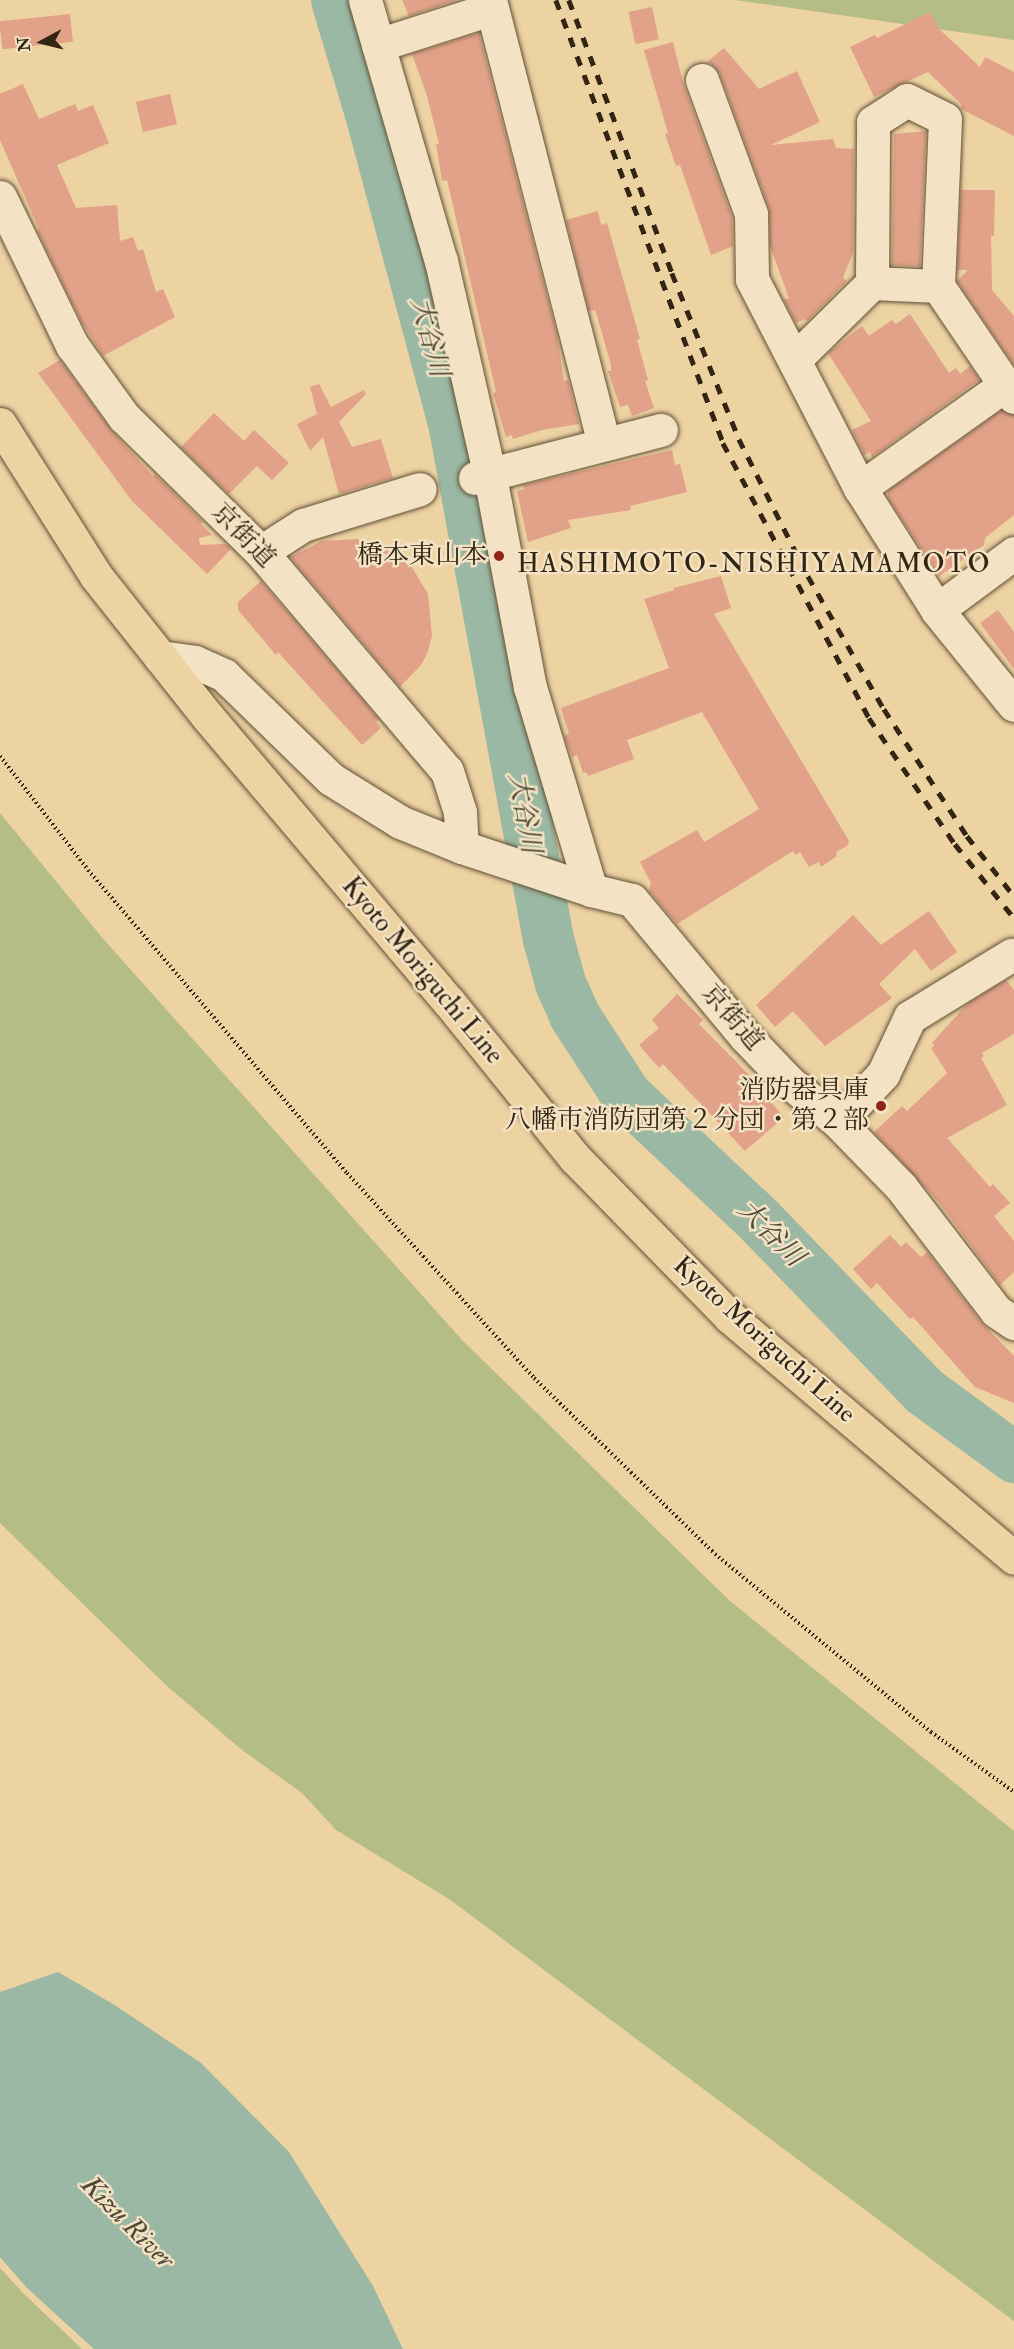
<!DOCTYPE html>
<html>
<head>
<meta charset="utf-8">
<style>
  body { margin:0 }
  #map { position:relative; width:1014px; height:2349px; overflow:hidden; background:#edd2a2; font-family:"IM FELL Double Pica","Noto Serif JP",serif }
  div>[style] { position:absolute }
  .green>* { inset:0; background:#b5bd87 }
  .water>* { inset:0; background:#9ab8a3 }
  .river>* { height:51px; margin:-25.5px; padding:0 25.5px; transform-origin:25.5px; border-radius:25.5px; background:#9ab8a3 }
  .building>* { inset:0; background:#e1a289; transform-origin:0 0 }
  .path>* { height:4px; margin-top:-2px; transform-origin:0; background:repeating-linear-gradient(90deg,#322513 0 1.5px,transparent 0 4.5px) }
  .roads { filter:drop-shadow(0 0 2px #615037) drop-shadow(0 0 2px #615037) }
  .minor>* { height:33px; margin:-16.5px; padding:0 16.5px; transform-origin:16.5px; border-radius:16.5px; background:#f3e2c3 }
  .primary>* { height:33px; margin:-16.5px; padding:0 16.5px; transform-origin:16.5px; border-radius:16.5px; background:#edd2a2 }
  .rail>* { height:4.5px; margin-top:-2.25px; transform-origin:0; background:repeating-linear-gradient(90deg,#322513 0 10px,transparent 0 20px) }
  .dots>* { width:16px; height:16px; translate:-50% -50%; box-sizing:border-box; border:3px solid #f3e2c3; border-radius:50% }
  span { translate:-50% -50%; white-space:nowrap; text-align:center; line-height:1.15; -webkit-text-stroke:5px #f3e2c3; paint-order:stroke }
  .street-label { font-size:26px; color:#322513 }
  .poi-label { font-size:26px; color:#322513 }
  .right { translate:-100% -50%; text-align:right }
  .water-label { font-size:27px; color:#4c4a37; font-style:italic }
  .neighbourhood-label { font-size:27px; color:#322513; letter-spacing:1.5px }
  .north { position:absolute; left:12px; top:12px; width:60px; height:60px; -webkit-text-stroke:4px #f3e2c3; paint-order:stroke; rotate:263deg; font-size:16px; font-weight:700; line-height:24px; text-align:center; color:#322513 }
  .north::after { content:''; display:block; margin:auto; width:21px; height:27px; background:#322513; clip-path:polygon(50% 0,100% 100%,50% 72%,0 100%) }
</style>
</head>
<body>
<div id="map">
  <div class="green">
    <i style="clip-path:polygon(735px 0,1014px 0,1014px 40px)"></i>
    <i style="clip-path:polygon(0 813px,105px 941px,463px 1341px,730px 1601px,1014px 1831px,1014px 2321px,449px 1899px,336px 1830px,302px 1793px,242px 1750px,167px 1686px,0 1523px)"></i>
    <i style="clip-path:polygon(0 2268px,24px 2294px,82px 2349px,0 2349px)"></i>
  </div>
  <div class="water">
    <i style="clip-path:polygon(58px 1972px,113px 2004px,201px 2063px,289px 2152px,373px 2286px,403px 2349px,94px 2349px,27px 2288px,0 2257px,0 1992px)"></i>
  </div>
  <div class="river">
    <i style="left:336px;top:0;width:118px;rotate:73.3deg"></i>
    <i style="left:370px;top:113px;width:320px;rotate:75deg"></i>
    <i style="left:453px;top:422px;width:526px;rotate:79.59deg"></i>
    <i style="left:548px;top:939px;width:46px;rotate:74.7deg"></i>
    <i style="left:560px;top:983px;width:35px;rotate:66deg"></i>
    <i style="left:574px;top:1015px;width:95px;rotate:57deg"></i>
    <i style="left:626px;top:1095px;width:181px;rotate:43.2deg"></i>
    <i style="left:758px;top:1219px;width:239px;rotate:46deg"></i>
    <i style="left:924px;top:1391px;width:112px;rotate:36.3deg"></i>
  </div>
  <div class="building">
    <i style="clip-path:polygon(402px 0,457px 0,409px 16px)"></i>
    <i style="left:652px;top:7px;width:33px;height:24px;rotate:78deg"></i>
    <i style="clip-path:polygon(930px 12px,938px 28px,980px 67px,985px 57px,1014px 72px,1014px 136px,961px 109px,961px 104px,928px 72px,874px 97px,850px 47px,875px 35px,877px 38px)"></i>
    <i style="left:70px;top:14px;width:28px;height:71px;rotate:84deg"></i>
    <i style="clip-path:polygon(479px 33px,557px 335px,564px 381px,568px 380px,579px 424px,542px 430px,513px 439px,512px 435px,506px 437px,493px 393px,496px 392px,447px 180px,442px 181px,436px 144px,439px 144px,427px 96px,412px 54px)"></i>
    <i style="clip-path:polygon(673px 42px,684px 86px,732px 217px,733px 246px,711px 255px,680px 165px,676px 166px,665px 134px,668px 133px,644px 50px)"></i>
    <i style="clip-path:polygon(724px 48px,759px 89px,797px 71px,820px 122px,771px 145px,833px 139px,836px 148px,854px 149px,853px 252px,843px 278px,847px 281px,807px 321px,805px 319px,796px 323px,784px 300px,789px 298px,770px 246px,769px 208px,720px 74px,714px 66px,707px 62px)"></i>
    <i style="clip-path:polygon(23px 84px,39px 119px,75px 104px,78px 111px,93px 105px,109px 143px,57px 165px,76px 208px,117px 205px,120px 241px,133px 237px,138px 251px,143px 249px,156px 292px,163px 289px,175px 317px,103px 356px,81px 321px,37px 230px,39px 229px,0 140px,0 94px)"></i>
    <i style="left:170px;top:94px;width:31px;height:35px;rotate:77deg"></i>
    <i style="clip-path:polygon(926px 131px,920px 266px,892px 265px,894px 134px)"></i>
    <i style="clip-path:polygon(961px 190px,995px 190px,994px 236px,991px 236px,992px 290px,1014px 316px,1014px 365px,957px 281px,968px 270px,957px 270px)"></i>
    <i style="clip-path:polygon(598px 211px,601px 225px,607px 223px,640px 339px,637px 340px,648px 380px,645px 381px,654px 408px,632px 416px,628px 405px,620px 407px,608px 371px,611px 371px,611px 365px,597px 316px,595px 310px,589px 311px,566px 220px)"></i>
    <i style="clip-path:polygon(910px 314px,949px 373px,956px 368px,960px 374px,970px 366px,979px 380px,872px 457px,870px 452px,864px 455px,852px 430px,871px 421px,828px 353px,862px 326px,869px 336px,892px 320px,896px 324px)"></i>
    <i style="clip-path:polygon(60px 360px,111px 430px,153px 476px,155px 474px,203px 522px,201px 524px,212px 535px,199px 538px,200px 545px,226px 544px,231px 549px,207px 574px,132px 501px,38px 373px)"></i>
    <i style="clip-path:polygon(319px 384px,331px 407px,364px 390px,366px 394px,339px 422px,352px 447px,381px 439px,393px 478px,339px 494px,323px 437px,310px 451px,297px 424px,317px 414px,310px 387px)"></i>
    <i style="clip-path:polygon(1002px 410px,1014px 415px,1014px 515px,985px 538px,984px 545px,939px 576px,888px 498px,888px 491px)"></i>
    <i style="clip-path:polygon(214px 413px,244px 441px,254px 430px,289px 463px,272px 480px,257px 466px,229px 494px,181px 447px)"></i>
    <i style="clip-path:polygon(672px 450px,675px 465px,680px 464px,687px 492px,630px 506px,631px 510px,568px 520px,571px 528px,528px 542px,517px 491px,524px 489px,523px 485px)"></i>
    <i style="clip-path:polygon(359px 539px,379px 543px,395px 551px,410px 564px,428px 594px,432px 636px,427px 654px,421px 665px,400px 687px,290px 557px,322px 541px)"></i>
    <i style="clip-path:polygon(721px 576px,731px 608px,714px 614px,849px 841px,847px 846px,836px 852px,837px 856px,821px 867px,819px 862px,809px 867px,800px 852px,795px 855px,793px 851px,677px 924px,649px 891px,651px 883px,640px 862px,697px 830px,704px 842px,759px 809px,702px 712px,627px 740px,634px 759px,588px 776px,586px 772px,583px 773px,577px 755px,572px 757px,564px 736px,569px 734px,561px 708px,669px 668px,644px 599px,674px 590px,674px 588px)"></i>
    <i style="clip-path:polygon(261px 581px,379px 719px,376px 722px,381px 728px,362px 745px,278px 652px,276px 655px,238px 610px,238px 602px)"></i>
    <i style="clip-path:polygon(998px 610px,1014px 632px,1014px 669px,980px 623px)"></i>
    <i style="clip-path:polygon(929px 911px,957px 952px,931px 971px,915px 949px,879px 984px,892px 998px,825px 1046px,793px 1011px,775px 1027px,756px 1005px,853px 915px,881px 945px)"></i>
    <i style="clip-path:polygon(1006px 980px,1014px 990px,1014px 1034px,982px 1053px,984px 1056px,981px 1058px,1007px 1105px,947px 1138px,990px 1187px,993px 1184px,1010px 1203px,994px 1216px,1014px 1241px,1014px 1272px,1000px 1285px,942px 1206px,874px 1132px,902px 1106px,907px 1111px,947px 1073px,931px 1048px,934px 1046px,932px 1043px,967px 1004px)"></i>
    <i style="clip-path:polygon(677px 994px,703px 1020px,699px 1024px,766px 1092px,764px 1094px,784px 1117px,745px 1151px,663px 1064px,659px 1068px,639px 1045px,659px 1028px,652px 1020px)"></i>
    <i style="clip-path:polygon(890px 1235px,901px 1247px,906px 1242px,921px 1257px,927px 1252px,981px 1322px,1014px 1356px,1014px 1403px,975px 1387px,913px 1317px,910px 1319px,877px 1283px,871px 1289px,853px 1269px)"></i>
  </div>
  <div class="path">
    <i style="left:0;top:756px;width:144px;rotate:52.3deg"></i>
    <i style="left:88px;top:870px;width:399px;rotate:49.5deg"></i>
    <i style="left:347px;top:1173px;width:277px;rotate:47.6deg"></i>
    <i style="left:534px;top:1378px;width:252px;rotate:44.2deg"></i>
    <i style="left:715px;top:1554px;width:280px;rotate:39.5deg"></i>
    <i style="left:931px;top:1732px;width:102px;rotate:35.9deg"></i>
  </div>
  <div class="roads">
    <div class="minor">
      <i style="left:365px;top:0;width:272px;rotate:73.8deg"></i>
      <i style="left:441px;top:261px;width:221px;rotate:77.2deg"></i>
      <i style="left:490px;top:476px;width:215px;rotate:79.3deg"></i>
      <i style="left:530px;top:687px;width:212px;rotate:73.3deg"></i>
      <i style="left:490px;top:0;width:458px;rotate:75.6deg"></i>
      <i style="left:378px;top:45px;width:119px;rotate:-17.7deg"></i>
      <i style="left:702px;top:80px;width:143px;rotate:69.9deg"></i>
      <i style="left:751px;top:214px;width:65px;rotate:89.1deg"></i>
      <i style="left:752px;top:279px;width:235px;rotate:62.7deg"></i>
      <i style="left:0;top:197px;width:165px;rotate:64.1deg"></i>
      <i style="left:72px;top:345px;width:89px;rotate:54.2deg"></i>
      <i style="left:124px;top:417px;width:192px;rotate:44.6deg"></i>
      <i style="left:261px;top:552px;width:287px;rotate:49.7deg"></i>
      <i style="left:447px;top:771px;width:43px;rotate:72.4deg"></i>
      <i style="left:460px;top:812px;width:35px;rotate:87deg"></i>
      <i style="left:462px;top:847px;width:136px;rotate:18.4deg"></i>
      <i style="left:591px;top:890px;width:42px;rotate:13.7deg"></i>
      <i style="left:632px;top:900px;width:177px;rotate:50.3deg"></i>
      <i style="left:745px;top:1036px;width:64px;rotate:46.3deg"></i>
      <i style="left:789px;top:1082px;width:63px;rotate:39.2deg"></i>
      <i style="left:838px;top:1122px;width:91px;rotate:45.9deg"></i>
      <i style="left:901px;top:1187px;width:156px;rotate:52.5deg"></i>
      <i style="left:996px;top:1311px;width:22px;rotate:34deg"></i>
      <i style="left:872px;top:283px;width:66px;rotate:2.6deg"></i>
      <i style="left:795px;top:359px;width:108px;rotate:-44.6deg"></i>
      <i style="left:872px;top:283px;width:161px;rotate:-89.6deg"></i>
      <i style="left:873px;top:122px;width:40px;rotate:-32.9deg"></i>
      <i style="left:907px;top:100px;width:42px;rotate:26.6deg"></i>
      <i style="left:945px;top:119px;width:167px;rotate:92.4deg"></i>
      <i style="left:938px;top:286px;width:120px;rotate:55.9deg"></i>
      <i style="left:1014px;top:397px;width:15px;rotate:-127deg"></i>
      <i style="left:1005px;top:385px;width:178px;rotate:144.6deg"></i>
      <i style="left:860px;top:488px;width:144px;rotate:57.7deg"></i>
      <i style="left:937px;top:610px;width:122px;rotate:51deg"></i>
      <i style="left:475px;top:478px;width:192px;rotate:-14.5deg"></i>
      <i style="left:261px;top:552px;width:50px;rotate:-32.7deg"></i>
      <i style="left:303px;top:525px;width:122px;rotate:-17.1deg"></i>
      <i style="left:937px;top:610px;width:96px;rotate:-36.5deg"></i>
      <i style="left:160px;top:657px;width:35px;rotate:8deg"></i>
      <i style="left:195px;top:662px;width:32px;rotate:24deg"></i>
      <i style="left:224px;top:675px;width:149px;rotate:44.2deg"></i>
      <i style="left:331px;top:779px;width:81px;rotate:31.9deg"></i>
      <i style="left:400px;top:822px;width:67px;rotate:22deg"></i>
      <i style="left:838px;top:1122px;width:66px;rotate:-46.8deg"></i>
      <i style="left:883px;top:1074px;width:63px;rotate:-64.7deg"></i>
      <i style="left:910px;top:1017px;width:119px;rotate:-31.5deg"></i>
    </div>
    <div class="primary">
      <i style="left:0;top:424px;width:180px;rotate:57.7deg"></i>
      <i style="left:96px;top:576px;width:179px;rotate:51.6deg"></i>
      <i style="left:207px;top:716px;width:375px;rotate:49.8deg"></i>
      <i style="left:449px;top:1002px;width:201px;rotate:51.1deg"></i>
      <i style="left:575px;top:1158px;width:222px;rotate:45.7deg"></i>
      <i style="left:730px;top:1317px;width:372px;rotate:40.3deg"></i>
    </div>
  </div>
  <div class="rail">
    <i style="left:556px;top:0;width:473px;rotate:69.3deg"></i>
    <i style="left:723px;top:443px;width:311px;rotate:62deg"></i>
    <i style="left:869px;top:718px;width:153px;rotate:55.7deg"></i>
    <i style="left:955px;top:844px;width:95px;rotate:51.4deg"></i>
    <i style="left:569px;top:0;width:292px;rotate:69.3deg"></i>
    <i style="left:672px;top:273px;width:179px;rotate:68deg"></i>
    <i style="left:739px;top:439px;width:153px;rotate:63.3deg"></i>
    <i style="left:808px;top:576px;width:153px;rotate:60.3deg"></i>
    <i style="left:884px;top:709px;width:152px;rotate:56.8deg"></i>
    <i style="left:967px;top:836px;width:76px;rotate:51.9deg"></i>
  </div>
  <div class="dots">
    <i style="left:499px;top:556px;background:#8f2418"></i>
    <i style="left:881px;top:1106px;background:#8f2418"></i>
  </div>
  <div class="street-label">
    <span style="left:243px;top:536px;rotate:46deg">京街道</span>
    <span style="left:422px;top:971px;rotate:50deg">Kyoto Moriguchi Line</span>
    <span style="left:732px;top:1018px;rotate:49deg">京街道</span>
    <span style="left:764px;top:1340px;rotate:42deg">Kyoto Moriguchi Line</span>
  </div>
  <div class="poi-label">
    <span class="right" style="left:487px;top:556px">橋本東山本</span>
    <span class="right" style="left:869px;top:1106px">消防器具庫<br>八幡市消防団第２分団・第２部</span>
  </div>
  <div class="water-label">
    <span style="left:430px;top:337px;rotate:75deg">大谷川</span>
    <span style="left:525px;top:813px;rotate:80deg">大谷川</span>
    <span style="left:771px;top:1233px;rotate:45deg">大谷川</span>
    <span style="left:128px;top:2222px;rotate:45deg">Kizu River</span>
  </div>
  <div class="neighbourhood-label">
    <span style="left:754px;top:564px">HASHIMOTO-NISHIYAMAMOTO</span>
  </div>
  <div class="north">N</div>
</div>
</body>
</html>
